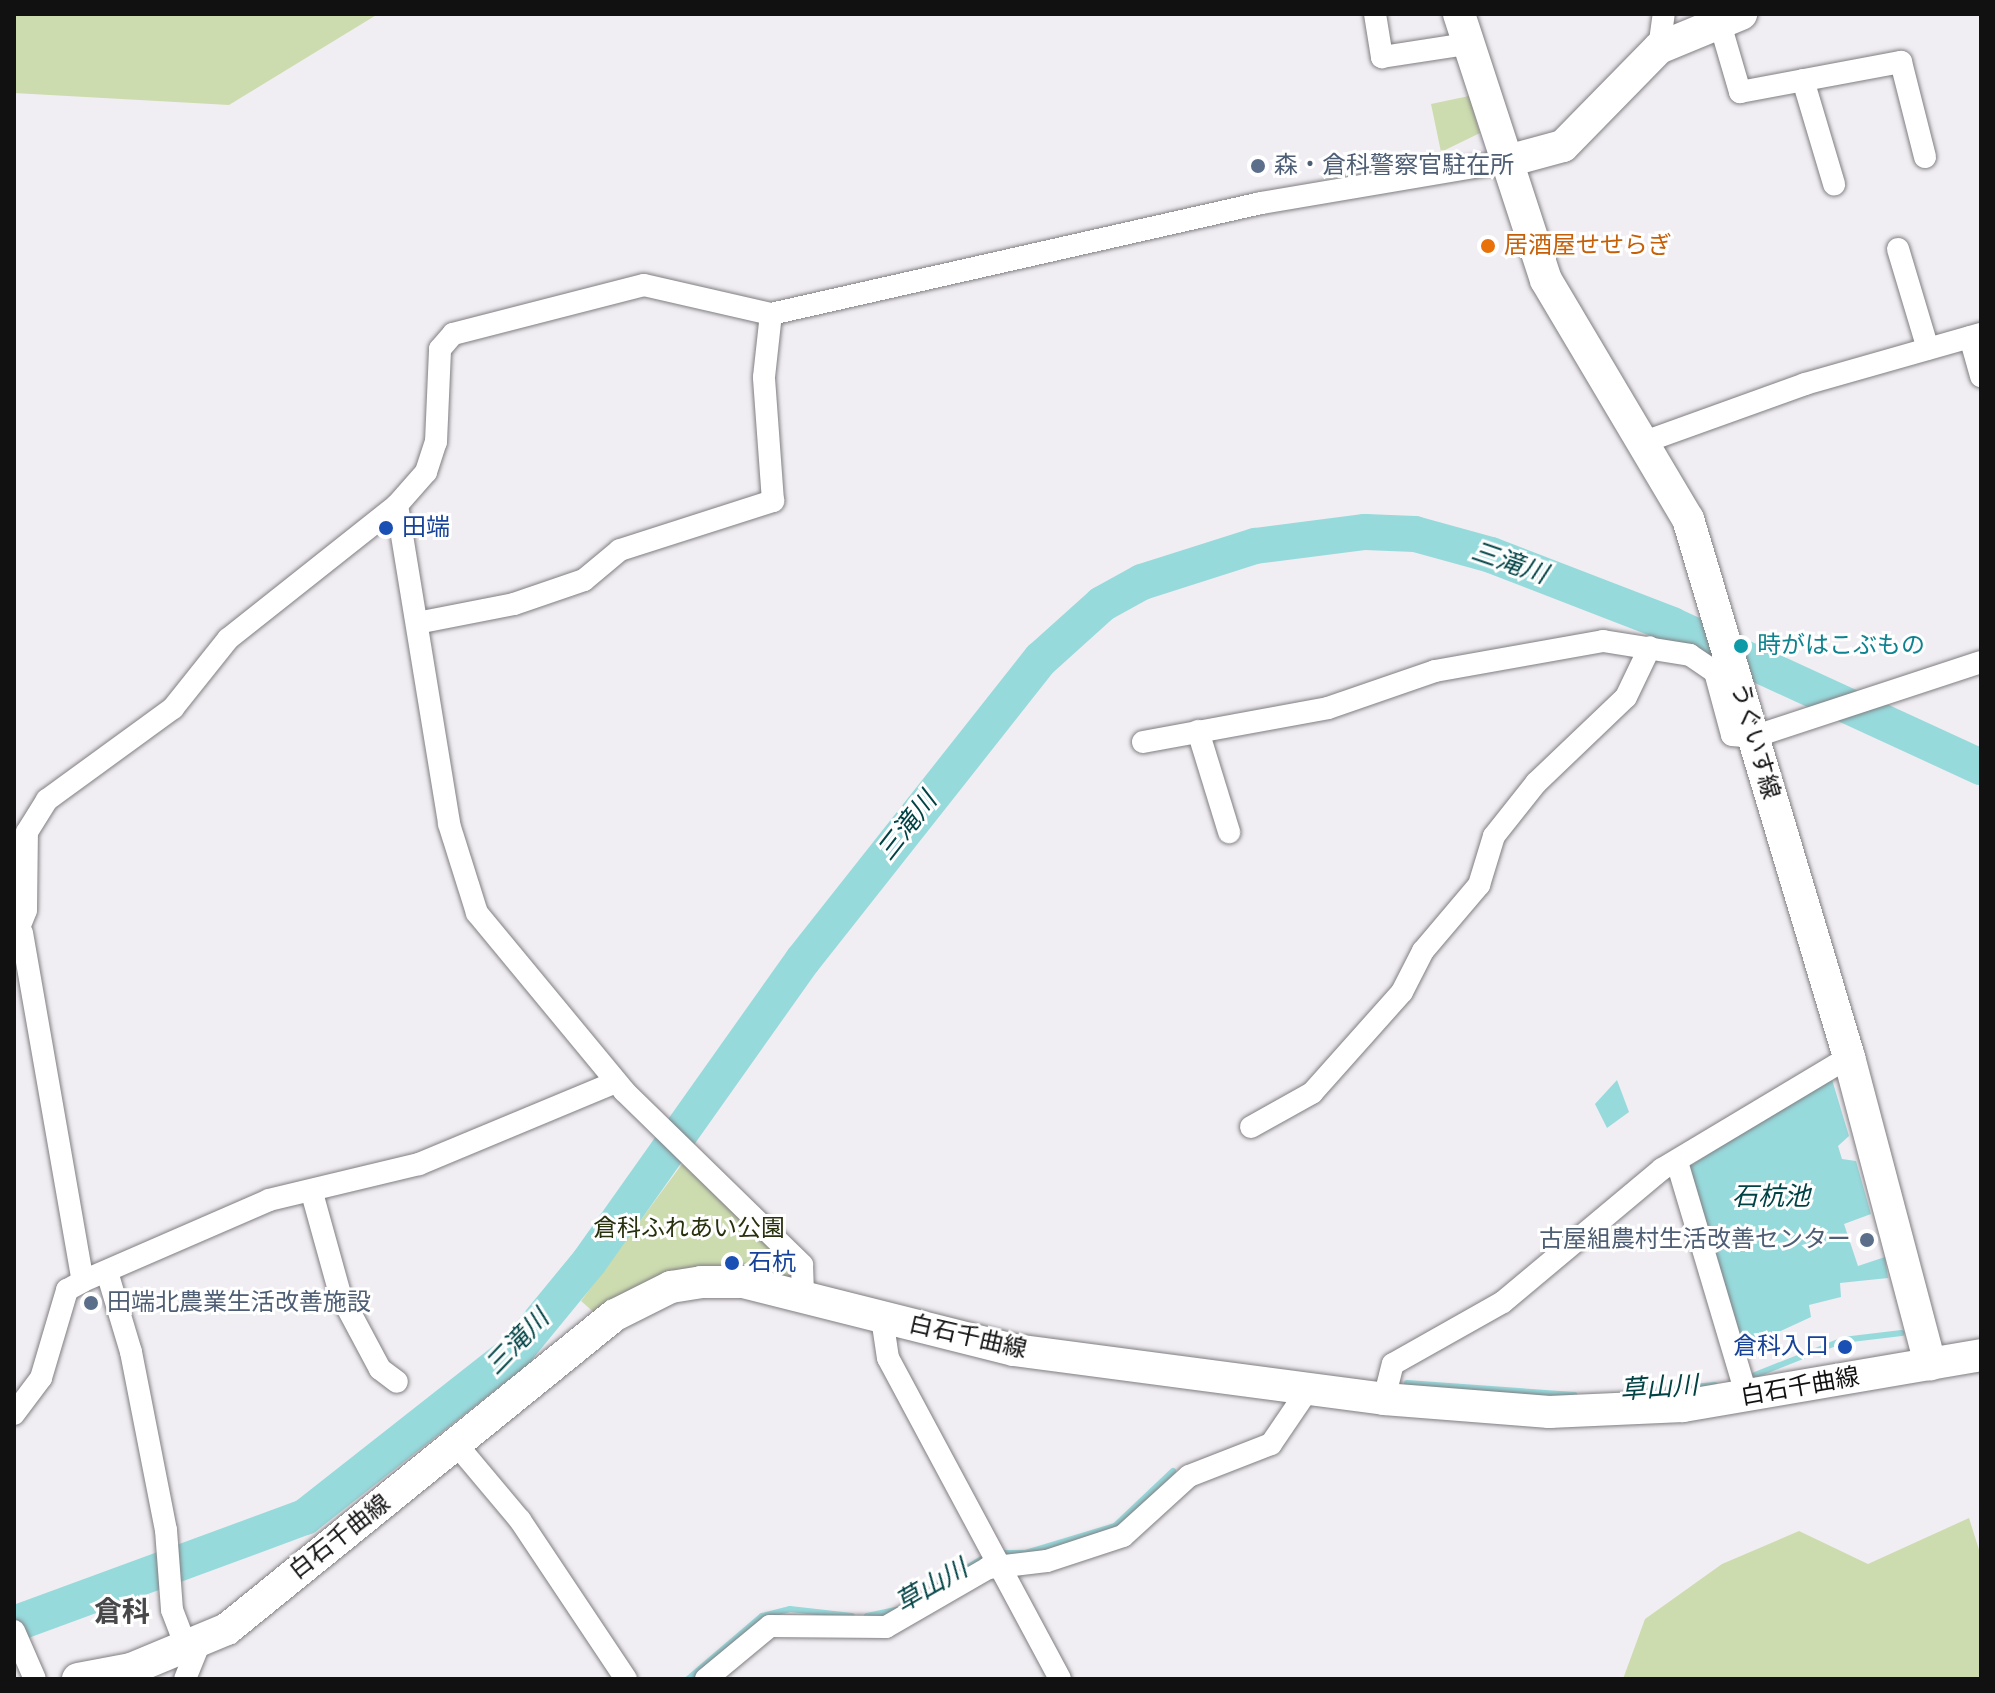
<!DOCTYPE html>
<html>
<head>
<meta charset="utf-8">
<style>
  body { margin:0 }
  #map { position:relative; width:1995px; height:1693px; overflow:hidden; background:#f0eef2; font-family:Signika,"Noto Sans JP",sans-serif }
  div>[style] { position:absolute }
  .green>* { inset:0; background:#ccdcaf }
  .water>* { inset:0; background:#97dadc }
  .stream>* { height:6px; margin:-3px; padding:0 3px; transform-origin:3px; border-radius:3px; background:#97dadc }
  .river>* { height:36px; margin:-18px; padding:0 18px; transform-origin:18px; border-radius:18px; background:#97dadc }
  .roads { filter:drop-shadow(0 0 2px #807e82) drop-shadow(0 0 2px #807e82) }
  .street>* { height:22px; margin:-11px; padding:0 11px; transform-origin:11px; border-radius:11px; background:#fff }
  .secondary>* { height:32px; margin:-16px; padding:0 16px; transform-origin:16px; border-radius:16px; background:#fff }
  .dots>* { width:22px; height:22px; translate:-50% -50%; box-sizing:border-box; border:4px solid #fff; border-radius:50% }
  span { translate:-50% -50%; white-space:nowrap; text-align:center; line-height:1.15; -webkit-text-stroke:6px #fff; paint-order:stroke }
  .service-label { font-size:24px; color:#4e5e75 }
  .left { translate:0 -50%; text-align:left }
  .right { translate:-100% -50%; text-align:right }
  .food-label { font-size:24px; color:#c56008 }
  .transit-label { font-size:24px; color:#164399 }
  .culture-label { font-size:24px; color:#0d838f }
  .street-label { font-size:24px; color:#121112 }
  .park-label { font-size:24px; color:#27310d }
  .water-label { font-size:26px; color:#014345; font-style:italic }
  .quarter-label { font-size:28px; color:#48474a; font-weight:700 }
  .frame { position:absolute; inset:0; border:16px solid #121112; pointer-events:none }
</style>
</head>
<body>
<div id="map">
  <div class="green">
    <i style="clip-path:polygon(14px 14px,378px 14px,229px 105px,14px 93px)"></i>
    <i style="clip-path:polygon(1469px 96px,1480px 133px,1441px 152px,1431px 104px)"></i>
    <i style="clip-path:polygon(682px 1164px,791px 1267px,794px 1280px,597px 1315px,581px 1301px)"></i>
    <i style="clip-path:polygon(1969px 1518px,1981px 1556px,1981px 1679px,1623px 1679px,1645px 1619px,1722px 1564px,1799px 1531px,1868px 1564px)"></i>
  </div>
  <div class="water">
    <i style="clip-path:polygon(1830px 1073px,1849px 1136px,1838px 1146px,1842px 1159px,1856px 1161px,1871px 1214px,1844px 1224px,1858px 1266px,1885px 1257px,1888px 1278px,1840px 1283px,1841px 1297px,1809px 1305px,1811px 1317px,1735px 1352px,1689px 1167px)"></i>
    <i style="clip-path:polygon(1617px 1080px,1629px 1112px,1607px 1128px,1595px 1104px)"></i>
  </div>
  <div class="stream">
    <i style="left:1745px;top:1379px;width:105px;rotate:-21.7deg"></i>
    <i style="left:1843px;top:1340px;width:59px;rotate:-6.8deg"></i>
    <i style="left:1407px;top:1383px;width:168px;rotate:4.1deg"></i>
    <i style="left:1638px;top:1392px;width:77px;rotate:-5.2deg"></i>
    <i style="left:998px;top:1553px;width:27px"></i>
    <i style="left:1025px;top:1553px;width:94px;rotate:-16.7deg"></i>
    <i style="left:1115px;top:1526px;width:80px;rotate:-43.5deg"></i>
    <i style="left:960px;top:1572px;width:33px;rotate:-31deg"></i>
    <i style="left:867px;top:1616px;width:33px;rotate:-12deg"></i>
    <i style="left:688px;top:1679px;width:97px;rotate:-40.4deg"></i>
    <i style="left:762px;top:1616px;width:29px;rotate:-14deg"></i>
    <i style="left:790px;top:1609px;width:62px;rotate:6.4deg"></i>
  </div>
  <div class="river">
    <i style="left:14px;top:1624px;width:310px;rotate:-20.2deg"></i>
    <i style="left:305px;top:1517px;width:267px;rotate:-38.2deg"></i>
    <i style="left:515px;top:1352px;width:117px;rotate:-50.6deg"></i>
    <i style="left:589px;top:1262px;width:370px;rotate:-54.7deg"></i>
    <i style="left:803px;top:960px;width:384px;rotate:-51.7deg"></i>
    <i style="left:1041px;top:659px;width:82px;rotate:-42deg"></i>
    <i style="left:1102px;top:604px;width:46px;rotate:-28.8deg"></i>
    <i style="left:1142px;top:582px;width:119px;rotate:-17.7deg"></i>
    <i style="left:1255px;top:546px;width:111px;rotate:-7.3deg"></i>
    <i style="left:1365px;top:532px;width:50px;rotate:2.3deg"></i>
    <i style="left:1415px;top:534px;width:79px;rotate:15.4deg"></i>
    <i style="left:1491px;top:555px;width:194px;rotate:21.1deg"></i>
    <i style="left:1672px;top:625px;width:340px;rotate:24.7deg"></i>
  </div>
  <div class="roads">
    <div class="street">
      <i style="left:1375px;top:14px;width:44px;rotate:80.8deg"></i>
      <i style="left:1382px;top:57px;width:86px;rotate:-8.7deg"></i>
      <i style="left:1721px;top:27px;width:68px;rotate:73.7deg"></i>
      <i style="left:1740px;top:92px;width:164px;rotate:-10.6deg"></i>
      <i style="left:1901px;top:62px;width:98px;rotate:75.8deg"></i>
      <i style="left:1659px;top:48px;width:34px;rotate:-82deg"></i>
      <i style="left:1803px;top:80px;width:109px;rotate:73.4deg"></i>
      <i style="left:1898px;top:249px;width:104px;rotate:73.3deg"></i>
      <i style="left:1970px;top:337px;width:41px;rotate:74.2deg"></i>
      <i style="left:1647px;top:441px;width:168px;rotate:-19.8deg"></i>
      <i style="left:1805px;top:384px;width:183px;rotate:-15.9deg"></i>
      <i style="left:397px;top:505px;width:323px;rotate:80.7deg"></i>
      <i style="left:449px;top:824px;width:93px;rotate:72.5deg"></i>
      <i style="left:477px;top:913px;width:231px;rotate:50.4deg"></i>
      <i style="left:624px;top:1091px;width:249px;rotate:44.3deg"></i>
      <i style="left:802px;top:1265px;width:30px;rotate:88deg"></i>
      <i style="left:417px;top:623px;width:99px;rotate:-11.1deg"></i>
      <i style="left:514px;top:604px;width:74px;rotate:-18.9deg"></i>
      <i style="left:584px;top:580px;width:47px;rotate:-39.8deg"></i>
      <i style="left:620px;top:550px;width:161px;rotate:-17.8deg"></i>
      <i style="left:773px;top:501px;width:124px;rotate:-94.2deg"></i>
      <i style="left:764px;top:377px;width:63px;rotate:-83.7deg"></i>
      <i style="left:1198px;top:731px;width:106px;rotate:72.9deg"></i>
      <i style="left:1143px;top:742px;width:188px;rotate:-10.4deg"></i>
      <i style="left:1328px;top:708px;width:113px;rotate:-19.1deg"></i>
      <i style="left:1435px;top:671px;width:171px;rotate:-10.1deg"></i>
      <i style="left:1603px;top:641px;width:88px;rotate:9.1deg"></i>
      <i style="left:1690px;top:655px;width:30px;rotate:34deg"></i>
      <i style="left:1715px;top:672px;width:65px;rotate:74.9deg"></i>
      <i style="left:1732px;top:735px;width:21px;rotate:5deg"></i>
      <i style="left:1753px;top:737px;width:240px;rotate:-18.2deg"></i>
      <i style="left:22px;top:933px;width:353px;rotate:80.1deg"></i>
      <i style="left:14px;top:940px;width:32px;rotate:-68deg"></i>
      <i style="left:26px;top:910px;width:78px;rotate:-89.3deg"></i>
      <i style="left:27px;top:832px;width:38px;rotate:-58deg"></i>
      <i style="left:47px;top:800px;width:156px;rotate:-36.1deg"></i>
      <i style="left:173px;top:708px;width:88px;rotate:-51.4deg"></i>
      <i style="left:228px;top:639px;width:216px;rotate:-38.4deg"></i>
      <i style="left:397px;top:505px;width:44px;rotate:-48.7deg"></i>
      <i style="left:426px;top:472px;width:32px;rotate:-72deg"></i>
      <i style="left:436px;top:442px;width:93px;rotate:-87.5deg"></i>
      <i style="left:440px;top:349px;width:20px;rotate:-49deg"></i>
      <i style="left:453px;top:334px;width:197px;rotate:-14.4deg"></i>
      <i style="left:644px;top:285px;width:130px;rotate:12.9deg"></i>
      <i style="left:771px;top:314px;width:502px;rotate:-12.76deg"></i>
      <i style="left:1261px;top:203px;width:246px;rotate:-9.6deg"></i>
      <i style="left:1251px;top:1127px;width:70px;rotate:-29.1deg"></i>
      <i style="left:1312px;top:1093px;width:135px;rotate:-48.3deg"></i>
      <i style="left:1402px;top:992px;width:46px;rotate:-62.9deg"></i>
      <i style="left:1423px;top:951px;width:87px;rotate:-49.7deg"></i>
      <i style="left:1479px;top:885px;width:51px;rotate:-73deg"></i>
      <i style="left:1494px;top:836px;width:68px;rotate:-51.6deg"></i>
      <i style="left:1536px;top:783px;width:124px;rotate:-43.7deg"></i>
      <i style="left:1626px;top:697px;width:55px;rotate:-64.4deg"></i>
      <i style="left:1677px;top:1162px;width:245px;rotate:73.4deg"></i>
      <i style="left:312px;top:1193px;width:105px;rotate:74.5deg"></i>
      <i style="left:340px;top:1294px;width:85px;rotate:61.9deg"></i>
      <i style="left:380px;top:1369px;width:21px;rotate:37deg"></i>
      <i style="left:107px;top:1272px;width:84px;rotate:73.3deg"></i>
      <i style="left:131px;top:1352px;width:181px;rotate:78.9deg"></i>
      <i style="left:166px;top:1530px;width:80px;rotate:85.7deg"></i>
      <i style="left:172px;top:1610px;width:42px;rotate:69deg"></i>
      <i style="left:882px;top:1318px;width:40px;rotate:81.5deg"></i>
      <i style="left:888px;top:1358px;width:364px;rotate:61.8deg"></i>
      <i style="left:1384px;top:1399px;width:36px;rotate:-76deg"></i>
      <i style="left:1393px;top:1364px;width:126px;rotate:-29.4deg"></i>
      <i style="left:1503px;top:1302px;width:207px;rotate:-39.9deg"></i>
      <i style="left:1662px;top:1169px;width:218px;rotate:-30.9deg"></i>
      <i style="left:14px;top:1414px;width:45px;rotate:-53.1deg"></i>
      <i style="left:41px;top:1378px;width:92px;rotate:-73.5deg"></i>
      <i style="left:67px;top:1290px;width:18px;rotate:-29deg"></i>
      <i style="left:83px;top:1281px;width:203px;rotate:-23.5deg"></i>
      <i style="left:269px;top:1200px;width:154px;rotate:-13.5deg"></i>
      <i style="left:419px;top:1164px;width:213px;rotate:-22.6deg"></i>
      <i style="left:457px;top:1445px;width:98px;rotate:50deg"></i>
      <i style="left:520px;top:1520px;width:191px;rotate:56.3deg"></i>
      <i style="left:14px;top:1631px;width:52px;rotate:66.4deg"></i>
      <i style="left:185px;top:1679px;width:37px;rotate:-68deg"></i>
      <i style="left:706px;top:1679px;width:83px;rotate:-39.6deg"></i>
      <i style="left:770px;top:1626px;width:116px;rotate:0.5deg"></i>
      <i style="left:886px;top:1627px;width:118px;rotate:-30deg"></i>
      <i style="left:988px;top:1568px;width:59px;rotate:-6.8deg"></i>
      <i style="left:1047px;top:1561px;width:80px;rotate:-18.2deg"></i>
      <i style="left:1123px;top:1536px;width:89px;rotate:-42.3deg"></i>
      <i style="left:1189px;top:1476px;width:88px;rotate:-21.3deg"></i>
      <i style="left:1271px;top:1444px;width:68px;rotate:-55.8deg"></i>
    </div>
    <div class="secondary">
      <i style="left:1459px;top:14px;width:280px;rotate:71.9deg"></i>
      <i style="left:1546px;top:280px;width:278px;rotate:59.3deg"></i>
      <i style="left:1688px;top:519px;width:562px;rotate:73.34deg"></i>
      <i style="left:1849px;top:1057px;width:318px;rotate:75.2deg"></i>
      <i style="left:1504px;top:162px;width:61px;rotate:-15.2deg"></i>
      <i style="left:1563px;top:146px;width:137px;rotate:-45.6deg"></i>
      <i style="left:1659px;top:48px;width:89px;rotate:-22.5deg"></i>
      <i style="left:78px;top:1679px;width:54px;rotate:-10.7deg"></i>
      <i style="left:131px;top:1669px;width:104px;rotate:-22.6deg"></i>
      <i style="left:227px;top:1629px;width:499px;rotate:-39deg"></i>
      <i style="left:615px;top:1315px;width:63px;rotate:-26.6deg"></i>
      <i style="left:671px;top:1287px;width:30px;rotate:-9deg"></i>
      <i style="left:701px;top:1282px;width:42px"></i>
      <i style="left:743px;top:1282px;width:279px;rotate:14.1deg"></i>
      <i style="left:1014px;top:1350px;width:373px;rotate:7.5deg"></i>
      <i style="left:1384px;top:1399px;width:166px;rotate:4.5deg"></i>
      <i style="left:1549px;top:1412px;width:134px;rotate:-2.6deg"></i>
      <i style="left:1683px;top:1406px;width:302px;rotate:-9.7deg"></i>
    </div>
  </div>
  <div class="dots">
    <i style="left:1258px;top:166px;background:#5c6f8a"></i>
    <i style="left:1488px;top:246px;background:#e8710a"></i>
    <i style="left:386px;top:528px;background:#1a4fb4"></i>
    <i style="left:1741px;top:646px;background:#0f9aa8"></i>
    <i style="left:1867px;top:1240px;background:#5c6f8a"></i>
    <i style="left:732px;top:1263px;background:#1a4fb4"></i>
    <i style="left:91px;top:1303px;background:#5c6f8a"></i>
    <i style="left:1845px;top:1347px;background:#1a4fb4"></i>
  </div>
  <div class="service-label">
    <span class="left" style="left:1274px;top:166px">森・倉科警察官駐在所</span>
    <span class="right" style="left:1851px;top:1240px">古屋組農村生活改善センター</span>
    <span class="left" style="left:107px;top:1303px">田端北農業生活改善施設</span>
  </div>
  <div class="food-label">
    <span class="left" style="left:1504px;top:246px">居酒屋せせらぎ</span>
  </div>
  <div class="transit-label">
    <span class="left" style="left:402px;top:528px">田端</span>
    <span class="left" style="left:748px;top:1263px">石杭</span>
    <span class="right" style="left:1829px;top:1347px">倉科入口</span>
  </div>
  <div class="culture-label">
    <span class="left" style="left:1757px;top:646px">時がはこぶもの</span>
  </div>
  <div class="street-label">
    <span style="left:1755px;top:741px;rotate:74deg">うぐいす線</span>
    <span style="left:968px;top:1337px;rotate:13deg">白石千曲線</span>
    <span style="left:1800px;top:1387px;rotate:-10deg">白石千曲線</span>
    <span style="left:340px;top:1537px;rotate:-38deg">白石千曲線</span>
  </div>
  <div class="park-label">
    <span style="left:689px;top:1229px">倉科ふれあい公園</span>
  </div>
  <div class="water-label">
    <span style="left:1509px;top:564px;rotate:19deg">三滝川</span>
    <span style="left:908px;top:827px;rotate:-52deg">三滝川</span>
    <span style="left:1771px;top:1198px">石杭池</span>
    <span style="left:518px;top:1343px;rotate:-46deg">三滝川</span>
    <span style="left:1659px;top:1389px;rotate:-4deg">草山川</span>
    <span style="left:932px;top:1587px;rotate:-30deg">草山川</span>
  </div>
  <div class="quarter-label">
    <span style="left:122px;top:1612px">倉科</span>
  </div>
  <div class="frame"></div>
</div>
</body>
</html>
